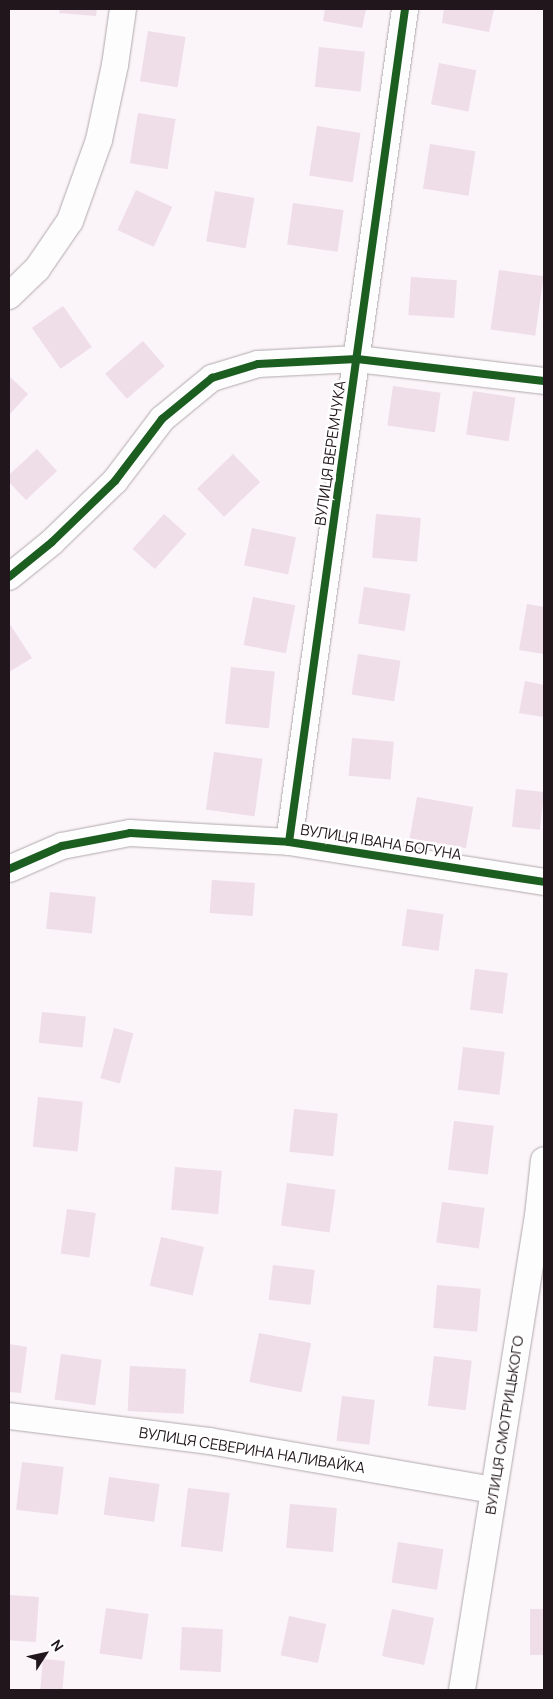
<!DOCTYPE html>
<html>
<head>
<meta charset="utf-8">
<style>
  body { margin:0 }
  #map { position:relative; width:553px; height:1699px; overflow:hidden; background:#fbf4f8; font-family:Manrope,sans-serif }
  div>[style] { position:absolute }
  .building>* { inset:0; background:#efdde8; transform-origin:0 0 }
  .roads { filter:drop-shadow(0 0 1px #b1a9ad) drop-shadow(0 0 1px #b1a9ad) }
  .street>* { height:26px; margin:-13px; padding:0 13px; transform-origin:13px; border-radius:13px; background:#fefdfe }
  .cycleway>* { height:8px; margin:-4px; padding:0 4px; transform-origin:4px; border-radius:4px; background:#1b5e20 }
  span { translate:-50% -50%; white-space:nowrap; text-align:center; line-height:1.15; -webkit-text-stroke:5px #fff; paint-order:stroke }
  .street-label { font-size:15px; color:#21161c }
  .frame { position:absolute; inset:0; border:10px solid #21161c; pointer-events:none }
  .north { position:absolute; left:20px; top:1629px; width:50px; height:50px; -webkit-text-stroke:4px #fff; paint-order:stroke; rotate:55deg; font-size:14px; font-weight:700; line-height:20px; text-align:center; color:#21161c }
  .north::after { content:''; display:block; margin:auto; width:18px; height:22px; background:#21161c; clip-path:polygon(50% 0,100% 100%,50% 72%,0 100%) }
</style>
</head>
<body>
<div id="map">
  <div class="building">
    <i style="clip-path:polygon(60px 9px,97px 9px,96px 16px,59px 13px)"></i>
    <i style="clip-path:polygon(325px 9px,366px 9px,362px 28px,323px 21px)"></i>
    <i style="clip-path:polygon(444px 9px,494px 9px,489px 32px,442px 23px)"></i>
    <i style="left:148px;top:31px;width:38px;height:51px;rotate:9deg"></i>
    <i style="left:319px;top:47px;width:46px;height:40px;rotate:6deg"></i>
    <i style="left:439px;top:63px;width:38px;height:42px;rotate:11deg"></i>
    <i style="left:138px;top:113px;width:38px;height:51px;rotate:9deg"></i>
    <i style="left:317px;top:126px;width:44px;height:50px;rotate:9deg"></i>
    <i style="left:430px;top:144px;width:46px;height:45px;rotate:9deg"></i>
    <i style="left:136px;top:190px;width:40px;height:44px;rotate:25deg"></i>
    <i style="left:215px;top:191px;width:40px;height:51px;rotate:10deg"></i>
    <i style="left:293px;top:203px;width:51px;height:42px;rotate:8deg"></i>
    <i style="left:499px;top:270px;width:45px;height:60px;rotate:8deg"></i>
    <i style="left:411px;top:277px;width:46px;height:38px;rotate:4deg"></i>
    <i style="left:63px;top:306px;width:50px;height:38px;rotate:55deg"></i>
    <i style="left:143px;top:341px;width:33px;height:50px;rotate:49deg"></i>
    <i style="clip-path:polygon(10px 377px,28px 394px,9px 415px,9px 379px)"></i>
    <i style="left:393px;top:386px;width:48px;height:40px;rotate:8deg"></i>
    <i style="left:473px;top:391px;width:43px;height:44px;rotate:9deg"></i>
    <i style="clip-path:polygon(37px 449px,57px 471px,26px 500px,9px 482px,9px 475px)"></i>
    <i style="left:233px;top:454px;width:39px;height:50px;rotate:46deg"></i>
    <i style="left:164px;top:514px;width:30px;height:47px;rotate:42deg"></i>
    <i style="left:376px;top:514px;width:45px;height:44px;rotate:5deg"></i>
    <i style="left:252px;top:528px;width:45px;height:38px;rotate:12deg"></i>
    <i style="left:364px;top:587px;width:47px;height:37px;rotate:9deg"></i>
    <i style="left:253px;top:597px;width:43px;height:49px;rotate:11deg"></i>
    <i style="clip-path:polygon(527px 604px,544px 607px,544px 654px,519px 650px)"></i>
    <i style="clip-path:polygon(9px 623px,32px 658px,9px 672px)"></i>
    <i style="left:358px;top:654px;width:43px;height:41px;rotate:9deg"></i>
    <i style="left:231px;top:667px;width:44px;height:57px;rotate:6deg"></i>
    <i style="clip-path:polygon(525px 681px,544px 685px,544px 717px,519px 713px)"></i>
    <i style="left:352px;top:738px;width:42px;height:38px;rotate:5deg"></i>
    <i style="left:214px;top:752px;width:49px;height:58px;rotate:8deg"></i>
    <i style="left:516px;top:789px;width:28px;height:38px;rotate:6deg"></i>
    <i style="left:417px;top:797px;width:57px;height:42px;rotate:10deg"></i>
    <i style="left:212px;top:880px;width:43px;height:33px;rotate:4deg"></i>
    <i style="left:50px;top:892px;width:46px;height:37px;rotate:6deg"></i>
    <i style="left:407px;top:909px;width:37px;height:37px;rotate:8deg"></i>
    <i style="left:475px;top:969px;width:33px;height:41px;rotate:7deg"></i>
    <i style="left:42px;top:1012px;width:44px;height:31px;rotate:6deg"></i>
    <i style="left:114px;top:1028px;width:20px;height:52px;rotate:15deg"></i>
    <i style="left:463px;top:1047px;width:42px;height:43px;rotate:7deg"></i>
    <i style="left:38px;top:1097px;width:45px;height:50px;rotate:6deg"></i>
    <i style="left:294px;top:1109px;width:44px;height:43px;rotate:6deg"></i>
    <i style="left:454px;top:1121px;width:40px;height:49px;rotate:7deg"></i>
    <i style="left:175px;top:1167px;width:47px;height:43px;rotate:5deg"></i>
    <i style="left:287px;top:1183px;width:49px;height:43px;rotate:8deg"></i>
    <i style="left:442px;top:1202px;width:43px;height:41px;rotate:8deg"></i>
    <i style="left:67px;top:1209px;width:29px;height:45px;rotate:8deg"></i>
    <i style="left:161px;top:1237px;width:44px;height:50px;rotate:13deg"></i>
    <i style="left:273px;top:1265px;width:42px;height:35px;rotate:7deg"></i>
    <i style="left:437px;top:1285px;width:44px;height:43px;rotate:5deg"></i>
    <i style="left:259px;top:1333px;width:53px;height:50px;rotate:11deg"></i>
    <i style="clip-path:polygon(9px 1344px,27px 1347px,21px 1393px,9px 1392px)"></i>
    <i style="left:61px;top:1354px;width:41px;height:46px;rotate:8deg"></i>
    <i style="left:434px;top:1356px;width:38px;height:50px;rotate:7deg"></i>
    <i style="left:130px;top:1366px;width:56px;height:45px;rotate:3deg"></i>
    <i style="left:342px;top:1396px;width:33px;height:45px;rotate:7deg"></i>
    <i style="left:22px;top:1462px;width:42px;height:48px;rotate:7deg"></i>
    <i style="left:109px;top:1477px;width:51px;height:38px;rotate:8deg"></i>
    <i style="left:188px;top:1488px;width:42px;height:59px;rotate:7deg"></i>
    <i style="left:290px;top:1504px;width:47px;height:44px;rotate:5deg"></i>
    <i style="left:398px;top:1542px;width:46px;height:41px;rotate:9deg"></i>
    <i style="left:9px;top:1595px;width:30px;height:45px;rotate:4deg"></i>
    <i style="left:106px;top:1608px;width:43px;height:46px;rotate:8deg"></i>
    <i style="left:392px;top:1609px;width:43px;height:48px;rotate:12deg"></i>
    <i style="left:530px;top:1609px;width:14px;height:46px"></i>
    <i style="left:289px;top:1616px;width:38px;height:40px;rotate:12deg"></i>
    <i style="left:182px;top:1627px;width:41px;height:43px;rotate:3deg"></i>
    <i style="left:43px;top:1659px;width:22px;height:30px;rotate:5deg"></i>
  </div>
  <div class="roads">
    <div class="street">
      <i style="left:9px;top:296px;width:39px;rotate:-44deg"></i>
      <i style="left:37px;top:269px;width:58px;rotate:-55.5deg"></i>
      <i style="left:70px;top:221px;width:86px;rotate:-70.3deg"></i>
      <i style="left:99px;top:140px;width:77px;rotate:-78deg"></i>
      <i style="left:115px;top:65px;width:57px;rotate:-81.9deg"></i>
      <i style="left:9px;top:577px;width:55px;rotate:-39.1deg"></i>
      <i style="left:52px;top:542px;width:88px;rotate:-44.1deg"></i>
      <i style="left:115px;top:481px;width:78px;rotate:-52.8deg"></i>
      <i style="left:162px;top:419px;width:65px;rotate:-39.4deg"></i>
      <i style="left:212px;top:378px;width:48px;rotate:-16.9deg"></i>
      <i style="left:258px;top:364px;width:99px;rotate:-2.9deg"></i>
      <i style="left:357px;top:359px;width:188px;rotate:6.7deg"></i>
      <i style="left:289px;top:842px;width:841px;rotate:-82.07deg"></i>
      <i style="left:9px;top:869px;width:58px;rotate:-23.5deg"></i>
      <i style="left:62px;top:846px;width:69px;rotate:-10.8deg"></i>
      <i style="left:130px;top:833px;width:159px;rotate:3.2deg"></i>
      <i style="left:289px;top:842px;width:258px;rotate:8.9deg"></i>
      <i style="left:9px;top:1416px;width:202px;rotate:7.1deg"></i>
      <i style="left:209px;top:1441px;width:289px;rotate:9.8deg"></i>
      <i style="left:462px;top:1690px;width:480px;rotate:-80.9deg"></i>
      <i style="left:538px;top:1216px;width:56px;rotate:-83.9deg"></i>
    </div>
  </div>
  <div class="cycleway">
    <i style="left:9px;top:577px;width:55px;rotate:-39.1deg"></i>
    <i style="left:52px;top:542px;width:88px;rotate:-44.1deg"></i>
    <i style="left:115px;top:481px;width:78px;rotate:-52.8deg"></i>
    <i style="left:162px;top:419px;width:65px;rotate:-39.4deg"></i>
    <i style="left:212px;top:378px;width:48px;rotate:-16.9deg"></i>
    <i style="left:258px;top:364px;width:99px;rotate:-2.9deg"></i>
    <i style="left:357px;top:359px;width:188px;rotate:6.7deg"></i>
    <i style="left:289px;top:842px;width:841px;rotate:-82.07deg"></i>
    <i style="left:9px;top:869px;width:58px;rotate:-23.5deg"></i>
    <i style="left:62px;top:846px;width:69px;rotate:-10.8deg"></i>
    <i style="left:130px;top:833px;width:159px;rotate:3.2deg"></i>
    <i style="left:289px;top:842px;width:258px;rotate:8.9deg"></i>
  </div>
  <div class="street-label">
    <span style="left:330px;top:453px;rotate:-82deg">ВУЛИЦЯ ВЕРЕМЧУКА</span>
    <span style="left:381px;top:842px;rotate:9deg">ВУЛИЦЯ ІВАНА БОГУНА</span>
    <span style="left:504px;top:1425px;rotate:-81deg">ВУЛИЦЯ СМОТРИЦЬКОГО</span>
    <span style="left:252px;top:1450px;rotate:9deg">ВУЛИЦЯ СЕВЕРИНА НАЛИВАЙКА</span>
  </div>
  <div class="frame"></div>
  <div class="north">N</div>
</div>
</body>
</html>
